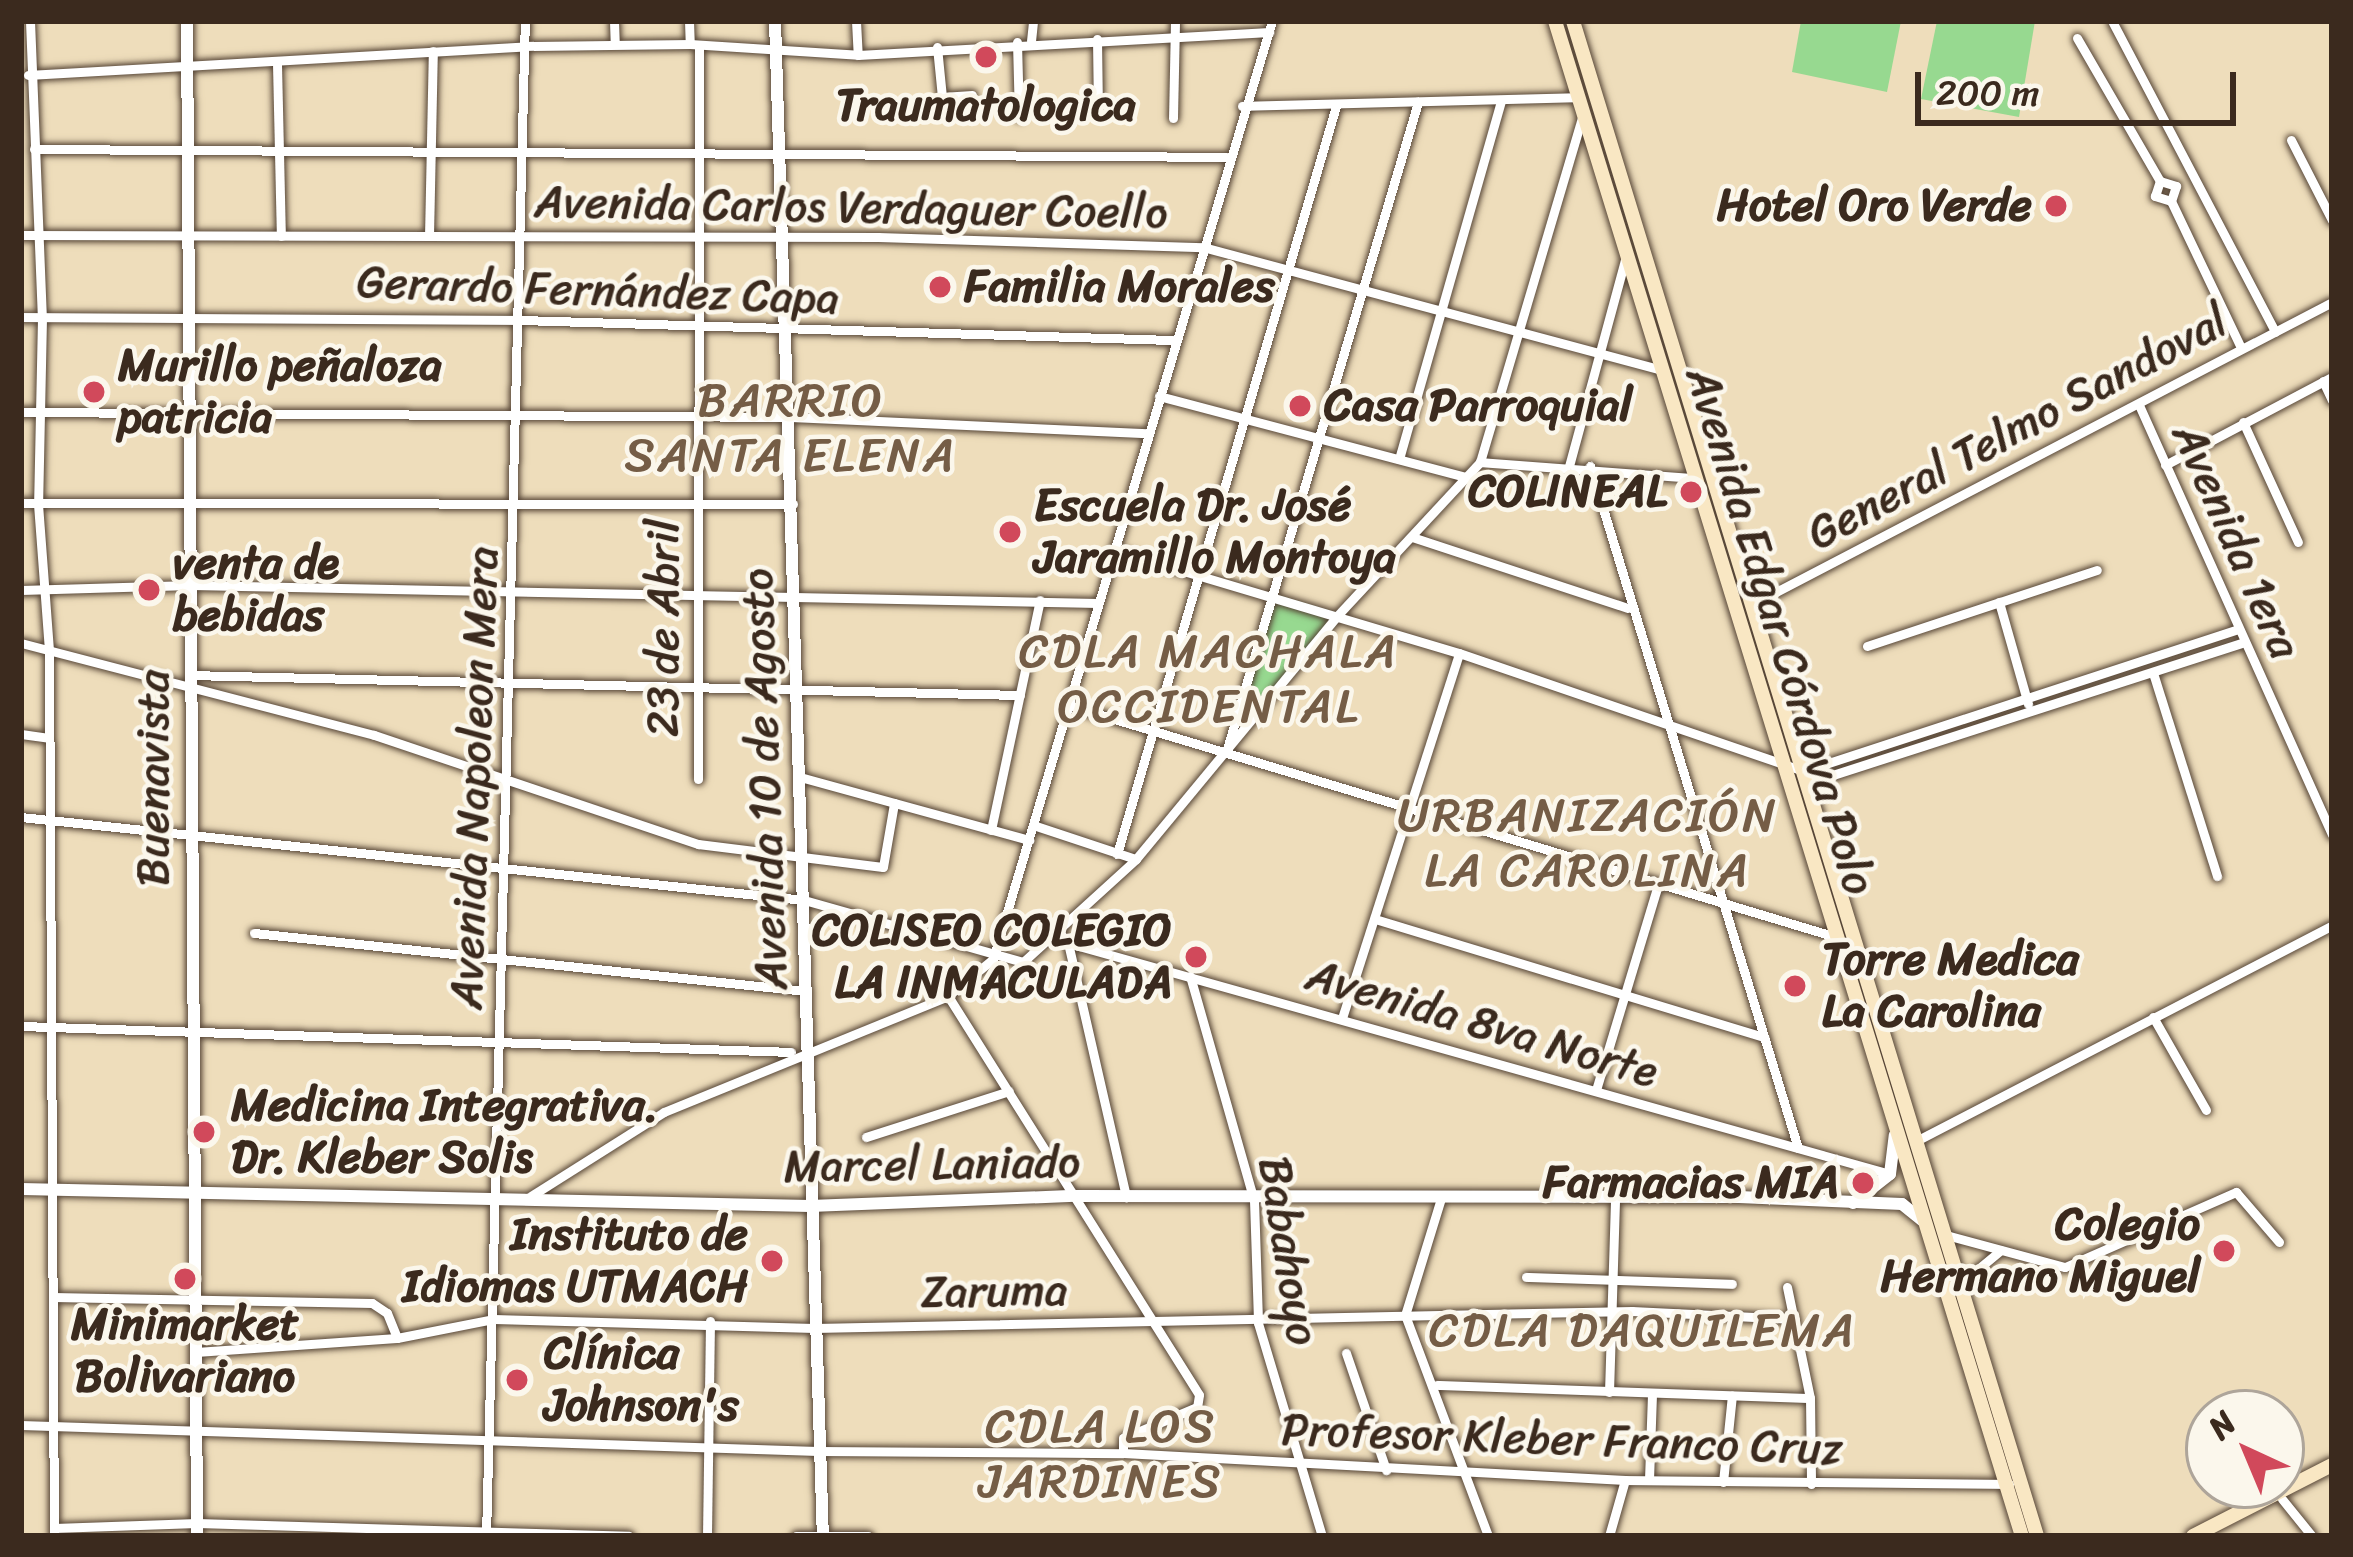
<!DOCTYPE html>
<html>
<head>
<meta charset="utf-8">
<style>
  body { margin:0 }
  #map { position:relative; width:2353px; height:1557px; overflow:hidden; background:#edb; font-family:Sriracha,sans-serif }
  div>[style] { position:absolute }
  .green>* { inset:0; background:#97d990 }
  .roads { filter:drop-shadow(0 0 3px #564536) drop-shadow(0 0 3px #564536) }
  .minor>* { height:9px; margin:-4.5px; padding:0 4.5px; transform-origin:4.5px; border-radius:4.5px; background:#fff }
  .tertiary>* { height:12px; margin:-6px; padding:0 6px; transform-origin:6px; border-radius:6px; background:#fff }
  .secondary>* { height:14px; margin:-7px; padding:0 7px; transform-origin:7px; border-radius:7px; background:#f9e7c3 }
  .dots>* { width:33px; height:33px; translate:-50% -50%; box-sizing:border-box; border:6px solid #fbf7ec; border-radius:50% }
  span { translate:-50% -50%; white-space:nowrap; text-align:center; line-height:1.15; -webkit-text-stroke:9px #fbf7ec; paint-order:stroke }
  .poi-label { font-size:45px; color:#3b2a1e; font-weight:700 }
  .right { translate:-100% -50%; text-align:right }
  .left { translate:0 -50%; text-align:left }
  .street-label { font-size:45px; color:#3b2a1e }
  .neighbourhood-label { font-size:48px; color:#755d46; letter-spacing:3px }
  .frame { position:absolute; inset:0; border:24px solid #3b2a1e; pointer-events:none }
  .north { position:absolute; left:2185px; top:1389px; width:120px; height:120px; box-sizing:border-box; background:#fbf7ec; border:3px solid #aea59a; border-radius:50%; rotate:316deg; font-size:33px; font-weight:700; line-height:48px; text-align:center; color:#3b2a1e }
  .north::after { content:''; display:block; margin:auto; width:42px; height:54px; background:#d1495b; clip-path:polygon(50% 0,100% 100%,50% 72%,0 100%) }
  .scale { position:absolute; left:1915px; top:72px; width:321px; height:54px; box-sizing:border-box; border:6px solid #3b2a1e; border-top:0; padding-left:15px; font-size:36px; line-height:42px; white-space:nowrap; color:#3b2a1e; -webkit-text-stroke:9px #fbf7ec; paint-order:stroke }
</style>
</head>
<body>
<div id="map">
  <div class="green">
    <i style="clip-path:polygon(1801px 21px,1901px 21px,1887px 92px,1792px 72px)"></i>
    <i style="clip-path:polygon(1937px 21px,2035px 21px,2019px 117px,1921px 99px)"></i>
    <i style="clip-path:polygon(1276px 594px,1345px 615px,1231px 751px)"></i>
  </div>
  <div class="roads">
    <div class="minor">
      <i style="left:30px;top:21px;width:297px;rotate:87.7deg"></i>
      <i style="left:42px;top:318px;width:186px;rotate:91.2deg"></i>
      <i style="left:38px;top:504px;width:146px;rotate:85.7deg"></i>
      <i style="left:49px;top:650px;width:886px;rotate:89.68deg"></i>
      <i style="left:614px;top:21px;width:23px;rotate:88deg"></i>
      <i style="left:689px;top:21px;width:23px;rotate:88deg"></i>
      <i style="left:856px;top:21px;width:34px;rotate:87deg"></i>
      <i style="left:2112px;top:21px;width:351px;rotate:62.3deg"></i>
      <i style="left:2077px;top:38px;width:165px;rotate:59.9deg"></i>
      <i style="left:1097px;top:39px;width:71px;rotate:89.2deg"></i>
      <i style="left:1031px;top:41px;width:20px;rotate:-84deg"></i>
      <i style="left:1017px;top:42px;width:74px;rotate:88.5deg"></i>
      <i style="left:937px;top:47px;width:50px;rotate:84.3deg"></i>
      <i style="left:942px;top:97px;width:30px;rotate:-4deg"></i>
      <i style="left:277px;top:64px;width:172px;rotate:88.7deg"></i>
      <i style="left:28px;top:75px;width:497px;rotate:-3.3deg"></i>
      <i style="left:524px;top:46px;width:166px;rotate:-0.7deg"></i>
      <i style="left:690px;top:44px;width:168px;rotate:3.7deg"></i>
      <i style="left:858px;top:55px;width:412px;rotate:-3.2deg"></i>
      <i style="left:1242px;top:106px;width:338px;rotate:-1.5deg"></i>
      <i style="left:1173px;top:118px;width:97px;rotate:-88.8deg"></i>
      <i style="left:2291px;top:140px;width:90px;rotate:62.9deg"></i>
      <i style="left:34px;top:149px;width:1192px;rotate:0.38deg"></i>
      <i style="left:2171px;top:201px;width:17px;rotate:-163deg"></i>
      <i style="left:2155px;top:196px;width:16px;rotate:-72deg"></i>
      <i style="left:2160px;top:181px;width:17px;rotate:17deg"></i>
      <i style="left:2176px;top:186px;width:16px;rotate:108deg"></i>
      <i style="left:2171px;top:201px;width:163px;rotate:64.5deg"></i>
      <i style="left:21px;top:235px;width:857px;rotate:0.13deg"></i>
      <i style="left:878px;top:237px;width:325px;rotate:1.8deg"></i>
      <i style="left:1203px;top:247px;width:476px;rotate:15deg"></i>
      <i style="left:429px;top:236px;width:185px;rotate:-88.8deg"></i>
      <i style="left:21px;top:317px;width:500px;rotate:0.34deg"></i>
      <i style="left:521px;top:320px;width:652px;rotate:1.76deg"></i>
      <i style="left:2323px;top:381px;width:21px;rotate:65deg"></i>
      <i style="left:1159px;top:396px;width:318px;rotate:14.8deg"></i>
      <i style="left:2139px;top:405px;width:471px;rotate:65.8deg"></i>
      <i style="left:21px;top:412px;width:769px;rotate:0.37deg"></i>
      <i style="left:790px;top:417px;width:358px;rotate:2.6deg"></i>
      <i style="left:2243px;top:422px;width:132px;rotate:65.4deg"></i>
      <i style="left:1399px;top:459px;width:373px;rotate:-74.1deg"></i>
      <i style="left:1480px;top:462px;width:214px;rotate:4.3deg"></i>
      <i style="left:2165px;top:465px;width:189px;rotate:-27.8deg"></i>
      <i style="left:1569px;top:466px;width:218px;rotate:-74.8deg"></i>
      <i style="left:1590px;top:466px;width:713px;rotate:73.04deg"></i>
      <i style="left:21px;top:503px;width:772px;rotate:0.07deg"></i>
      <i style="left:1412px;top:537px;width:227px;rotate:18.2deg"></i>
      <i style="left:1113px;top:550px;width:361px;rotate:16.6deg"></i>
      <i style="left:1459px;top:653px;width:365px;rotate:18.9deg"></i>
      <i style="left:1804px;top:771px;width:457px;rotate:-18.1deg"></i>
      <i style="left:21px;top:590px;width:170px;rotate:-1.7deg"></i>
      <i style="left:191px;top:585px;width:907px;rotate:1.14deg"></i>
      <i style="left:1999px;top:602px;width:106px;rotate:74.1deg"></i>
      <i style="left:1751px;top:605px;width:655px;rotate:-27.54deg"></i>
      <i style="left:21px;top:643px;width:365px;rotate:14.6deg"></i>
      <i style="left:374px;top:735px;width:342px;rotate:18.6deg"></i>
      <i style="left:698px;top:844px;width:186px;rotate:7.1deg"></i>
      <i style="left:883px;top:867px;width:65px;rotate:-80.2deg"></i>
      <i style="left:1867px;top:646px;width:242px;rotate:-18.3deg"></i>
      <i style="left:2153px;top:673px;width:213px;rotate:72.5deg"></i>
      <i style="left:189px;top:675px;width:831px;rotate:1.38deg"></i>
      <i style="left:1068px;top:705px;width:802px;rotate:16.81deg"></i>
      <i style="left:21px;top:734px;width:28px;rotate:8deg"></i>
      <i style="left:1227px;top:749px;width:675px;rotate:-73.55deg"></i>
      <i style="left:800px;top:777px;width:238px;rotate:15.4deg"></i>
      <i style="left:698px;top:779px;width:734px;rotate:-89.92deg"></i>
      <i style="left:1808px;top:783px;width:458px;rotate:-17.9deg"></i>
      <i style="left:21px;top:817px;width:787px;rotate:6.05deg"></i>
      <i style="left:804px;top:900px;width:228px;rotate:15.8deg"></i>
      <i style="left:1023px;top:962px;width:153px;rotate:-42.3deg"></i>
      <i style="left:1136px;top:859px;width:315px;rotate:-50.4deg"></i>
      <i style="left:1337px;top:616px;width:210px;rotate:-47.1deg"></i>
      <i style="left:1480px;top:462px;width:362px;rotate:-73.5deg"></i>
      <i style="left:1033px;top:825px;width:108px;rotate:18.3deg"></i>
      <i style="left:991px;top:830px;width:235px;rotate:-78deg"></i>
      <i style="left:1117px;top:854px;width:779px;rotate:-73.68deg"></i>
      <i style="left:1375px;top:919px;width:407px;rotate:16.9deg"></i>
      <i style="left:1059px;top:932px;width:14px;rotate:51deg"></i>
      <i style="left:1068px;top:943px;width:854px;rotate:15.7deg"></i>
      <i style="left:254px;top:933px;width:555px;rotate:6deg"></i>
      <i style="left:1068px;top:943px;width:261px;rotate:77.1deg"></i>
      <i style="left:1190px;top:976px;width:233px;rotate:74.1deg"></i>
      <i style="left:1254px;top:1200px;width:123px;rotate:88.1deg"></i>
      <i style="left:1258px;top:1323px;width:222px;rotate:73.3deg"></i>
      <i style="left:948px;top:996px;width:471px;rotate:57.8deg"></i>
      <i style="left:1199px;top:1395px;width:12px;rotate:99deg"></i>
      <i style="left:1197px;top:1407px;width:80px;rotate:157.3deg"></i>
      <i style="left:1123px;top:1438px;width:15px;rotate:90deg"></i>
      <i style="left:2153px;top:1017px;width:107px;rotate:60.3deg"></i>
      <i style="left:1342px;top:1018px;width:383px;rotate:-72.2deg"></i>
      <i style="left:21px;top:1026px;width:770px;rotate:1.93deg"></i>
      <i style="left:1596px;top:1090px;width:215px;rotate:-73.2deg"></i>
      <i style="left:866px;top:1137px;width:150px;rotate:-17.8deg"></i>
      <i style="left:1916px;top:1141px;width:469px;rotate:-27.4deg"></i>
      <i style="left:1442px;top:1195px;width:126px;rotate:107.1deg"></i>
      <i style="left:1405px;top:1315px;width:236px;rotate:69.4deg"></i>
      <i style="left:531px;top:1196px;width:157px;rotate:-32.3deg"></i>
      <i style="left:664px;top:1112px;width:307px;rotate:-22.2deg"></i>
      <i style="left:948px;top:996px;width:58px;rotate:-39.4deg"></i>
      <i style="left:993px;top:959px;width:979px;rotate:-73.44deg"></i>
      <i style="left:1946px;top:1235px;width:123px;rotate:15.1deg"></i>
      <i style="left:2065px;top:1267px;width:187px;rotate:-23.7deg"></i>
      <i style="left:2236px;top:1192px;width:66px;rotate:49.3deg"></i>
      <i style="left:1526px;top:1277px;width:206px;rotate:1.9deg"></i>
      <i style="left:1960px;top:1284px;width:53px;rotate:-39.7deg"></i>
      <i style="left:1787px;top:1287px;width:113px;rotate:78.3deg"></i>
      <i style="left:1810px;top:1398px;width:86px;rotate:89.3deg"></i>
      <i style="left:53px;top:1297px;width:319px;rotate:1.1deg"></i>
      <i style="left:372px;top:1303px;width:18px;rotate:34deg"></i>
      <i style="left:387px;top:1313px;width:27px;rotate:68deg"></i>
      <i style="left:196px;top:1352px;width:201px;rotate:-4deg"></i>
      <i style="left:397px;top:1338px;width:99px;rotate:-11.1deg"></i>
      <i style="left:494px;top:1319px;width:320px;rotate:1.6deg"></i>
      <i style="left:814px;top:1328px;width:818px;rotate:-1.19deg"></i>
      <i style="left:1632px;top:1311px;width:163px;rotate:2.8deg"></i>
      <i style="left:1346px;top:1353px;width:124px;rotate:71.1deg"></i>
      <i style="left:1437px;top:1385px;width:373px;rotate:2deg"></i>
      <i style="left:1609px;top:1392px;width:195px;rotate:-88.2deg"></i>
      <i style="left:21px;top:1425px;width:797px;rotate:1.87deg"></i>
      <i style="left:818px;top:1451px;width:305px;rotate:0.4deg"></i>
      <i style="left:1123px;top:1453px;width:503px;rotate:3.08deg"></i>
      <i style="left:1625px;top:1480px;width:384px;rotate:0.6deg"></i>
      <i style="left:1649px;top:1480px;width:87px;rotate:-88deg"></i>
      <i style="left:1723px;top:1482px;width:87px;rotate:-84.1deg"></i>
      <i style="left:2282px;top:1499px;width:48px;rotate:51deg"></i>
      <i style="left:54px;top:1528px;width:143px;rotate:-2deg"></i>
      <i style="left:197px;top:1523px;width:432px;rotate:1.7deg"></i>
      <i style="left:486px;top:1536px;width:1516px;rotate:-88.53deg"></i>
      <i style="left:707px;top:1536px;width:215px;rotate:-89.2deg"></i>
      <i style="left:796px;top:1536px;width:72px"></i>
      <i style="left:1609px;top:1536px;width:58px;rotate:-74.1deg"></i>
    </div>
    <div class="tertiary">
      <i style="left:187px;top:21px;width:1515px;rotate:89.62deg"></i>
      <i style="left:775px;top:21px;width:1516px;rotate:88.19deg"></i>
      <i style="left:21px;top:1189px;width:789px;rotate:1.23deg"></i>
      <i style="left:810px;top:1206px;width:265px;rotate:-2.2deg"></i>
      <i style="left:1075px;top:1196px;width:664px;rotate:0.09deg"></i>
      <i style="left:1739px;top:1197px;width:163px;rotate:2.5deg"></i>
      <i style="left:1902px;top:1204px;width:26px;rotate:39deg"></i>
      <i style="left:1853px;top:1203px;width:47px;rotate:-38.1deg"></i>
      <i style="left:1890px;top:1174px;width:39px;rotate:-83deg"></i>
    </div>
    <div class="secondary">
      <i style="left:1555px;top:21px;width:1585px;rotate:72.87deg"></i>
      <i style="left:1573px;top:21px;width:1584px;rotate:72.97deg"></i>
      <i style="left:2193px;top:1536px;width:156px;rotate:-27.1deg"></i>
    </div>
  </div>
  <div class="dots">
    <i style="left:986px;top:57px;background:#d1495b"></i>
    <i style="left:2056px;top:206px;background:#d1495b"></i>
    <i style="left:940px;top:287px;background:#d1495b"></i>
    <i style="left:94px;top:392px;background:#d1495b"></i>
    <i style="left:1300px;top:406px;background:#d1495b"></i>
    <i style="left:1691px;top:492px;background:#d1495b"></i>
    <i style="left:1010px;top:532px;background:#d1495b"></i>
    <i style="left:149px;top:590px;background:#d1495b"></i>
    <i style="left:1196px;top:957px;background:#d1495b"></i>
    <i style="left:1795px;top:986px;background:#d1495b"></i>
    <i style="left:204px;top:1132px;background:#d1495b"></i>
    <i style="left:1863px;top:1183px;background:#d1495b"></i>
    <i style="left:2224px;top:1251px;background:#d1495b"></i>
    <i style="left:772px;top:1261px;background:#d1495b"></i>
    <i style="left:185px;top:1279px;background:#d1495b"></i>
    <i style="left:517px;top:1380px;background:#d1495b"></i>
  </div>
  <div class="poi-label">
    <span style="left:986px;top:106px">Traumatologica</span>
    <span class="right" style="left:2032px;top:206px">Hotel Oro Verde</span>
    <span class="left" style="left:964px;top:287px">Familia Morales</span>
    <span class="left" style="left:118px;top:392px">Murillo peñaloza<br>patricia</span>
    <span class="left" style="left:1324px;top:406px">Casa Parroquial</span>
    <span class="right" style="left:1667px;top:492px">COLINEAL</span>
    <span class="left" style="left:1034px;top:532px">Escuela Dr. José<br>Jaramillo Montoya</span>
    <span class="left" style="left:173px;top:590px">venta de<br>bebidas</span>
    <span class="right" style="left:1172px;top:957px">COLISEO COLEGIO<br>LA INMACULADA</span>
    <span class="left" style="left:1822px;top:986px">Torre Medica<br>La Carolina</span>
    <span class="left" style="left:231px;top:1132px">Medicina Integrativa.<br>Dr. Kleber Solis</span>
    <span class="right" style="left:1839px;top:1183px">Farmacias MIA</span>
    <span class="right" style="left:2200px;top:1251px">Colegio<br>Hermano Miguel</span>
    <span class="right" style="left:748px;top:1261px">Instituto de<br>Idiomas UTMACH</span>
    <span style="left:185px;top:1351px">Minimarket<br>Bolivariano</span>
    <span class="left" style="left:544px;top:1380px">Clínica<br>Johnson's</span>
  </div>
  <div class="street-label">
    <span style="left:851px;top:208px;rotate:1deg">Avenida Carlos Verdaguer Coello</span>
    <span style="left:598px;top:291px;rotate:2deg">Gerardo Fernández Capa</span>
    <span style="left:2018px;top:428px;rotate:-28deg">General Telmo Sandoval</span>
    <span style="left:2236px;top:541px;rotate:66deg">Avenida 1era</span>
    <span style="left:664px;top:628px;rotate:-90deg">23 de Abril</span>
    <span style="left:1780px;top:631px;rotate:73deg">Avenida Edgar Córdova Polo</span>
    <span style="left:154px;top:778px;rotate:-90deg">Buenavista</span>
    <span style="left:475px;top:778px;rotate:-88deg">Avenida Napoleon Mera</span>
    <span style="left:765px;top:779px;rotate:-92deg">Avenida 10 de Agosto</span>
    <span style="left:1482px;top:1024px;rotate:16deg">Avenida 8va Norte</span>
    <span style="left:932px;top:1165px;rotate:-1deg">Marcel Laniado</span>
    <span style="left:1288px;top:1251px;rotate:81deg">Babahoyo</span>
    <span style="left:994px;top:1292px;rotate:-1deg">Zaruma</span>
    <span style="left:1562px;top:1440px;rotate:2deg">Profesor Kleber Franco Cruz</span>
  </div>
  <div class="neighbourhood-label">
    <span style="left:791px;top:427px">BARRIO<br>SANTA ELENA</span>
    <span style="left:1209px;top:678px">CDLA MACHALA<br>OCCIDENTAL</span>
    <span style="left:1588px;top:842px">URBANIZACIÓN<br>LA CAROLINA</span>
    <span style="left:1643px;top:1330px">CDLA DAQUILEMA</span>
    <span style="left:1101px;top:1453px">CDLA LOS<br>JARDINES</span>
  </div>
  <div class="frame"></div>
  <div class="north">N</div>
  <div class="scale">200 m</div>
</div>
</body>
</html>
